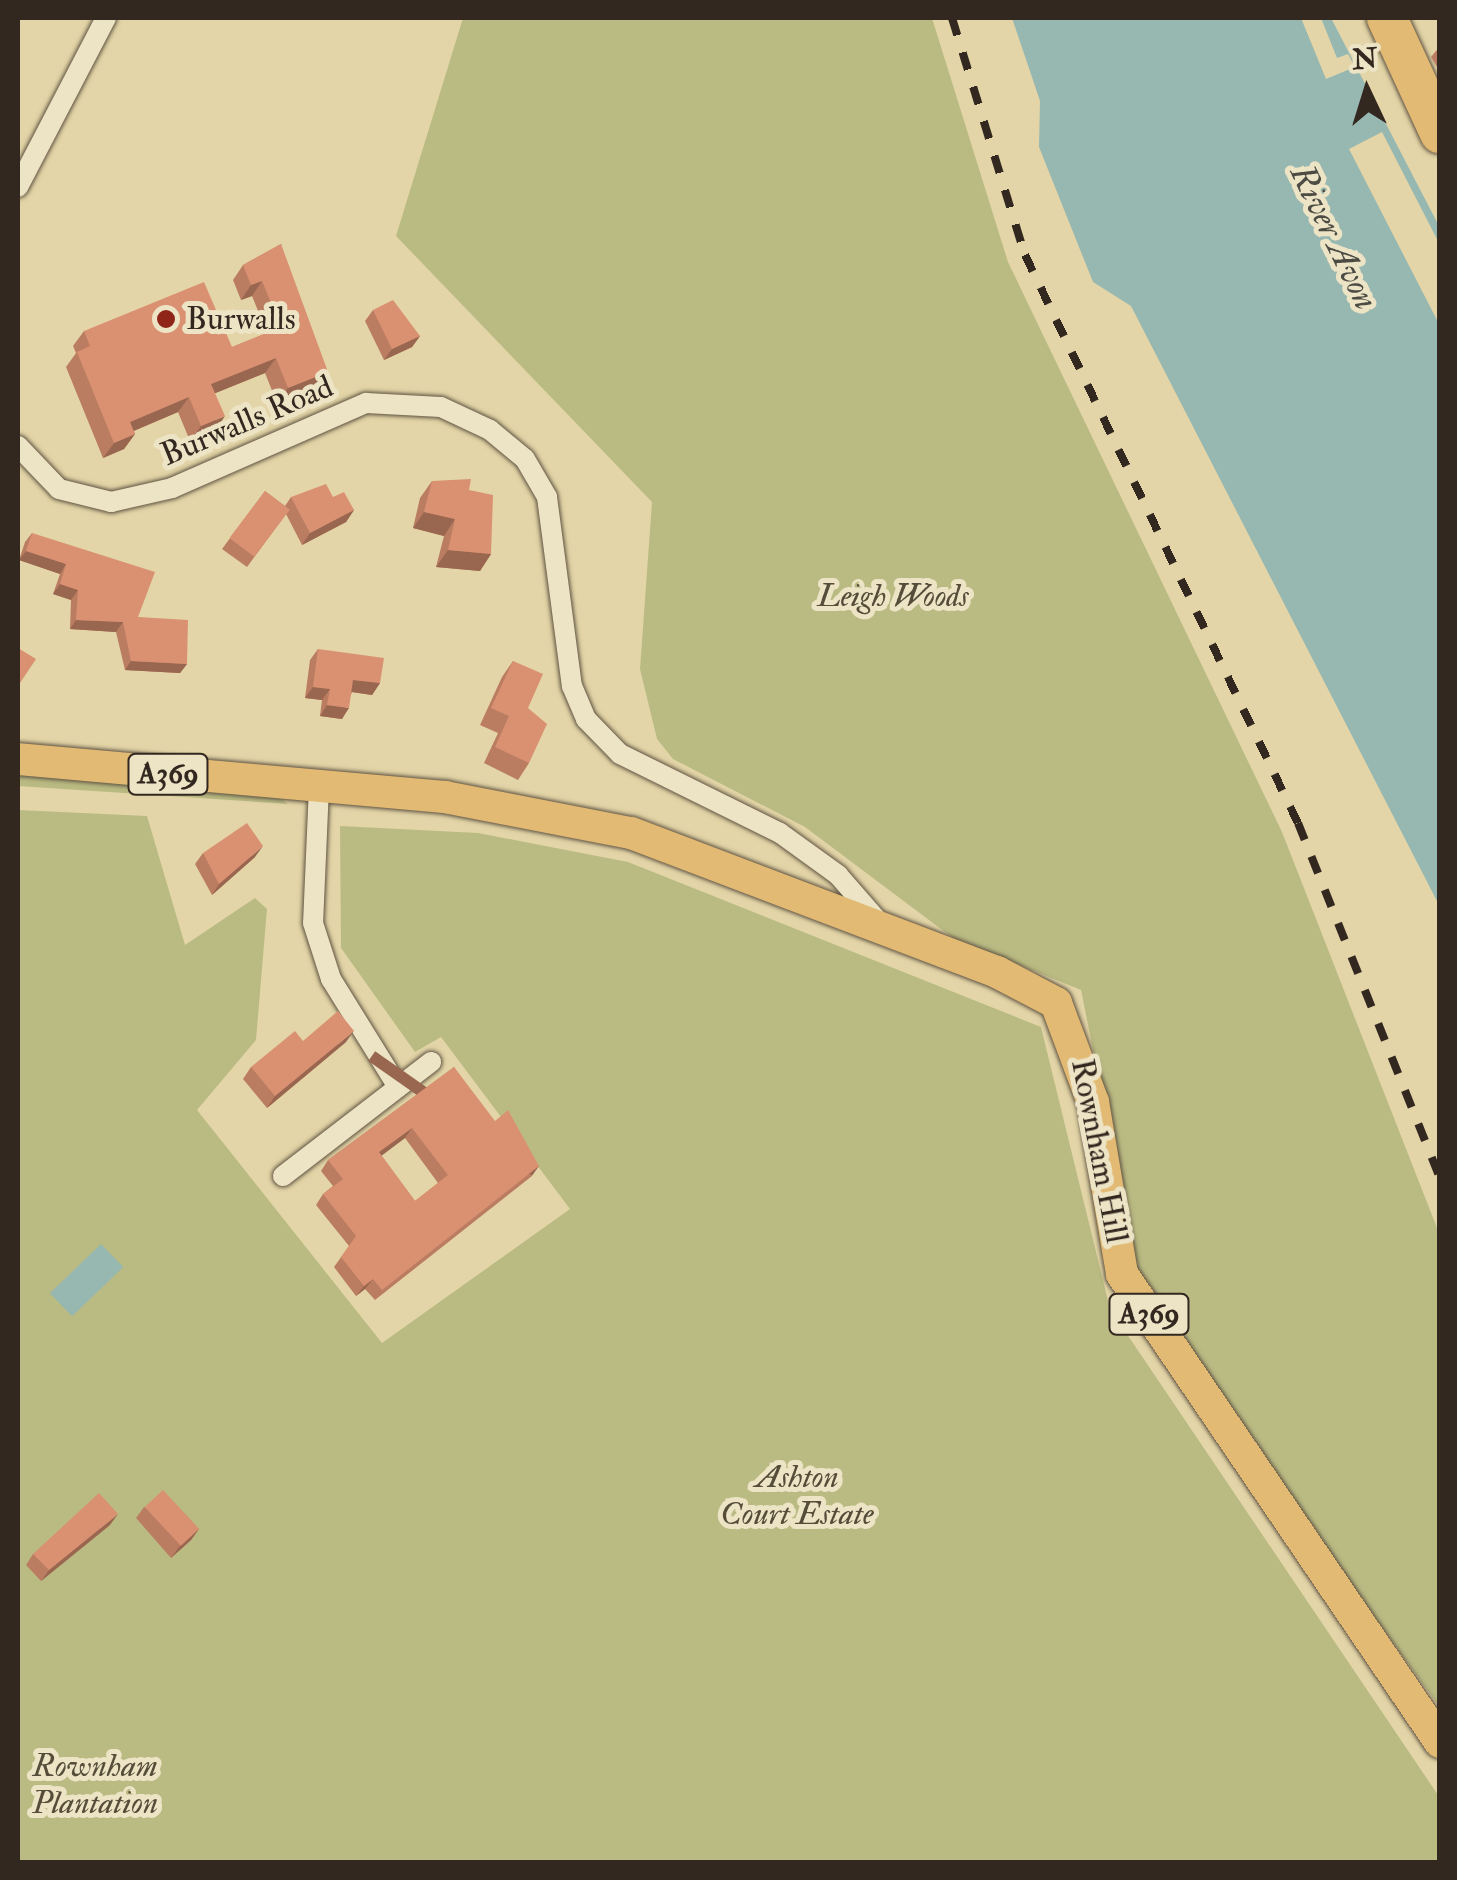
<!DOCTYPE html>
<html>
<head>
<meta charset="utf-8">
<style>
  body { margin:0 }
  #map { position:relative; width:1457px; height:1880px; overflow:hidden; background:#e3d5a7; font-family:"IM FELL Double Pica",serif }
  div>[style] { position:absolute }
  .green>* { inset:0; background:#babb83 }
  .water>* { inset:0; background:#97b7b1; transform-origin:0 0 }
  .pier>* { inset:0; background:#e3d5a7 }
  .roads { filter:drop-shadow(0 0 2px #5f5342) drop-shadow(0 0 2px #5f5342) }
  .street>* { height:20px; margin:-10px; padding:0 10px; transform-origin:10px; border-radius:10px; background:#ede4c6 }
  .primary>* { height:32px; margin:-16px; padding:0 16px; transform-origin:16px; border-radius:16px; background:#e2ba74 }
  .highway>* { height:40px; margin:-20px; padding:0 20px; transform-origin:20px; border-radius:20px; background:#e2ba74 }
  .rail>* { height:8px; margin-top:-4px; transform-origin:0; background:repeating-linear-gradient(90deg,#332820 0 18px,transparent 0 36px) }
  .wall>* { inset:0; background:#bb7d62 }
  .shaded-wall>* { inset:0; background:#996650; transform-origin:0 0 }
  .building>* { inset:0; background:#da9172; transform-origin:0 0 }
  .dots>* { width:28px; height:28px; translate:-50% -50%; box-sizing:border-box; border:5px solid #ede4c6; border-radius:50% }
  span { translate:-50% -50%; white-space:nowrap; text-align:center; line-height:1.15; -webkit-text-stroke:10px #ede4c6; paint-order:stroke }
  .shield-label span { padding:2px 8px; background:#ede4c6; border:2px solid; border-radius:8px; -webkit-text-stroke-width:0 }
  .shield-label { font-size:30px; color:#332820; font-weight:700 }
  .poi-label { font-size:32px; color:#332820 }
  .left { translate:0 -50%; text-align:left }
  .street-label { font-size:32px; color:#332820 }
  .park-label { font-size:32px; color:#554d39; font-style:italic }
  .water-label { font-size:35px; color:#4c4c44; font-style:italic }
  .frame { position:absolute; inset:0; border:20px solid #332820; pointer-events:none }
  .north { position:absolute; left:1317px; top:40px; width:100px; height:100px; -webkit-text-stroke:8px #ede4c6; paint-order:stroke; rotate:356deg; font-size:28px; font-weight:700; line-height:40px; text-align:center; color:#332820 }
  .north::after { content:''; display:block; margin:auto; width:35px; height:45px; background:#332820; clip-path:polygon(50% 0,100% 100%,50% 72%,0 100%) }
</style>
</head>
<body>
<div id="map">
  <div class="green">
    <i style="clip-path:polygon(463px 18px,932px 18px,1008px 262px,1282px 832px,1439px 1233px,1439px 1706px,1206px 1385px,1137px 1267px,1081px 990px,953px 938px,805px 827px,673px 759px,657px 739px,640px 669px,652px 502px,396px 236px)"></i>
    <i style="clip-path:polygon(18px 774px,277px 796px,288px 804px,18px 786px)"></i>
    <i style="clip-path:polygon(18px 810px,147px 816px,185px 945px,255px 898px,267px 909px,256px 1040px,197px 1110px,382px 1343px,570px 1209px,441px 1037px,415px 1052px,341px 948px,340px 826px,478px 833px,628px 862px,1041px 1027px,1110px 1309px,1440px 1798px,1439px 1862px,18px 1862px)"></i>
  </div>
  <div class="water">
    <i style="clip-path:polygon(1012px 18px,1331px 18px,1439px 226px,1439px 905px,1131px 306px,1093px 282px,1039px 147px,1040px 101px)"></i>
    <i style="left:101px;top:1244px;width:32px;height:71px;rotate:46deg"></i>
  </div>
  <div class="pier">
    <i style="clip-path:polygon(1321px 18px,1337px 58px,1348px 54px,1355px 67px,1326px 79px,1301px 18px)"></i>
    <i style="clip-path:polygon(1382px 132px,1439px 243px,1439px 324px,1349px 149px)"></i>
  </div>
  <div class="roads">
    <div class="street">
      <i style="left:18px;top:187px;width:191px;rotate:-62.5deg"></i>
      <i style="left:18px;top:446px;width:59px;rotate:46.4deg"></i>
      <i style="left:59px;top:489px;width:54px;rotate:14deg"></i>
      <i style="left:111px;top:502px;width:63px;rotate:-12.9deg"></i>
      <i style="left:172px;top:488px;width:212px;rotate:-23.7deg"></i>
      <i style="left:366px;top:403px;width:75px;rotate:3.1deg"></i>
      <i style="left:441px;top:407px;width:54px;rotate:25.1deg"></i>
      <i style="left:490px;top:430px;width:45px;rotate:39.6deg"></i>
      <i style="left:525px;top:459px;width:44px;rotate:59.9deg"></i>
      <i style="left:547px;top:497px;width:191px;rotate:82.5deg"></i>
      <i style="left:572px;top:686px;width:36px;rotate:67deg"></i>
      <i style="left:586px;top:719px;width:49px;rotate:45.8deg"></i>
      <i style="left:620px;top:754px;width:178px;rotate:26.3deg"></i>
      <i style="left:780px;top:833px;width:72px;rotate:35.9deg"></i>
      <i style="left:838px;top:875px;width:62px;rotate:48.9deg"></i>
      <i style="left:319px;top:787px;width:136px;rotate:92.5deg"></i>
      <i style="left:313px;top:923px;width:59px;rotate:72.2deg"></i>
      <i style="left:331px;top:979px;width:127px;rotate:58.2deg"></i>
      <i style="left:283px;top:1176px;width:187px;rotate:-37.6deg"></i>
    </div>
    <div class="primary">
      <i style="left:18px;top:759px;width:429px;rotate:5.1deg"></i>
      <i style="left:445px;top:797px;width:189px;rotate:11deg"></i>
      <i style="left:631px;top:833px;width:392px;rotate:20.8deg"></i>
      <i style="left:997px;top:972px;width:67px;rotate:27.7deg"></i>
      <i style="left:1056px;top:1003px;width:106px;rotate:69.5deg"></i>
      <i style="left:1093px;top:1102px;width:174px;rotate:80.4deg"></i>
      <i style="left:1122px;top:1274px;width:566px;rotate:55.8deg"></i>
    </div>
    <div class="highway">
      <i style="left:1387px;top:18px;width:127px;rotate:65.3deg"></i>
    </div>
  </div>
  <div class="rail">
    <i style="left:952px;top:18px;width:248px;rotate:72.9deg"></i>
    <i style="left:1025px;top:255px;width:630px;rotate:64.33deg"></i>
    <i style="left:1298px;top:823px;width:382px;rotate:68.2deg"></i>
  </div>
  <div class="wall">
    <i style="clip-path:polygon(1440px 46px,1440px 72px,1431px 57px)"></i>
    <i style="clip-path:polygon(281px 244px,318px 387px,277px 403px,265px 373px,215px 393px,215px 431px,190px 441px,178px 412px,134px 431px,135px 434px,124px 449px,103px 458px,66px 367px,76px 353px,73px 346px,84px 331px,232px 347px,267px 333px,252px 296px,241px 300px,233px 280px,243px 265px)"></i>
    <i style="clip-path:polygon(373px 310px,420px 336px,412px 347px,384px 360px,365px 321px)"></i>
    <i style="clip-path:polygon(432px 481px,469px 490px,491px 554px,480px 571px,436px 567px,444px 536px,413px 528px,420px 498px)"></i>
    <i style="clip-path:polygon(265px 491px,285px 506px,291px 497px,333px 497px,354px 510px,346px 522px,302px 545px,286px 514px,247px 567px,222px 549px)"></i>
    <i style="clip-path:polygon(32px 533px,138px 617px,187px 664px,180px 673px,125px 670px,116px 632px,70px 629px,71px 600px,53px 594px,60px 574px,19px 560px,25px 542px)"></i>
    <i style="clip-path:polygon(318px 649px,380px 683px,372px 695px,352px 692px,342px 719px,320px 716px,322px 700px,305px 698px,310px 660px)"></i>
    <i style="clip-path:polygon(513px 661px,528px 708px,529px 763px,518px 780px,484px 763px,498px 733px,480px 725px,502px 677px)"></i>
    <i style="clip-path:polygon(203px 853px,255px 857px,212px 895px,195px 864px)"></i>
    <i style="clip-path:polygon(346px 1042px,267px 1108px,243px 1079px,251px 1067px)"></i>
    <i style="clip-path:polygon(evenodd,454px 1067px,532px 1176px,375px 1300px,365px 1289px,356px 1296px,334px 1267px,349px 1246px,316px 1205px,323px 1194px,333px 1186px,321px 1171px,328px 1160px,454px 1067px,405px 1138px,438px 1183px,415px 1201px,381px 1155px,405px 1138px)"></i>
    <i style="clip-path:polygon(144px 1507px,199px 1529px,191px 1540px,171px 1558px,136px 1518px)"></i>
    <i style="clip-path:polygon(110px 1525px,41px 1581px,26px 1565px,33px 1554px)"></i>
  </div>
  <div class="shaded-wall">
    <i style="clip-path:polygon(262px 281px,252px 296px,241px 300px,251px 285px)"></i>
    <i style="clip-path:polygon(420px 336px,412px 347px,384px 360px,392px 349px)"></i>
    <i style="clip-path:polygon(276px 358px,265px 373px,201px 399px,211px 384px)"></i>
    <i style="clip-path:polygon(328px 372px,318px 387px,277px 403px,288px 388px)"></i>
    <i style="clip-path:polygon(189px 397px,178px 412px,119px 437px,130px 422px)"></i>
    <i style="clip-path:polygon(225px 416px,215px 431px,190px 441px,201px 426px)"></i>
    <i style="clip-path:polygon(135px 434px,124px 449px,103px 458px,114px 443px)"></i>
    <i style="clip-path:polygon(354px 510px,346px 522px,302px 545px,310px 533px)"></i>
    <i style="clip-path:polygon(424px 512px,455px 519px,444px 536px,413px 528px)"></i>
    <i style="clip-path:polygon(448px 550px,491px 554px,480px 571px,436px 567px)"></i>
    <i style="clip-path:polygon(26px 551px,66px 564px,60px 574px,19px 560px)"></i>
    <i style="clip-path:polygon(60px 584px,78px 590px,71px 600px,53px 594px)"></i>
    <i style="clip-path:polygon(76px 620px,123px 622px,116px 632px,70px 629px)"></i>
    <i style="clip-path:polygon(131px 661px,187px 664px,180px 673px,125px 670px)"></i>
    <i style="clip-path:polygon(353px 680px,380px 683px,372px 695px,345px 691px)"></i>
    <i style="clip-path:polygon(313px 687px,330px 689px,322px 700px,305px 698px)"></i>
    <i style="clip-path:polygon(327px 705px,349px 708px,342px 719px,320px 716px)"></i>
    <i style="clip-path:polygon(263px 846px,255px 857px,212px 895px,219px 884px)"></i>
    <i style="clip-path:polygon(354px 1031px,346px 1042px,267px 1108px,275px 1096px)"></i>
    <i style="clip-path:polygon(412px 1128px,405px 1138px,372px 1163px,379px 1152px)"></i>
    <i style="left:539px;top:1166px;width:12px;height:200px;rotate:125deg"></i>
    <i style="clip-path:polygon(373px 1279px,365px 1289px,356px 1296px,364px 1286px)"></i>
    <i style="clip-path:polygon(118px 1514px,110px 1525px,41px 1581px,49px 1570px)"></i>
    <i style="clip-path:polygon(199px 1529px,191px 1540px,171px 1558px,179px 1547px)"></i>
  </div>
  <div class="building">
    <i style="clip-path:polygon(281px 244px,328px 372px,288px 388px,276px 358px,211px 384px,225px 416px,201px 426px,189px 397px,130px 422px,135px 434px,114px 443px,77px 352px,90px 346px,84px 331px,204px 282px,232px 347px,281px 327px,262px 281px,251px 285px,243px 265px)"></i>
    <i style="clip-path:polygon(393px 300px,420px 336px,392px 349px,373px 310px)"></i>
    <i style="clip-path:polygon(471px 479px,469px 490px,493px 495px,491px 554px,448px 550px,455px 519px,424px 512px,432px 481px)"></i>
    <i style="clip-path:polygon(326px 484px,333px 497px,344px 492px,354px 510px,310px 533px,291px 497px)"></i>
    <i style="left:265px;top:491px;width:31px;height:59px;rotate:37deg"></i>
    <i style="clip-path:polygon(32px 533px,155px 572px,138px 617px,188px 620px,187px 664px,131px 661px,123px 622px,76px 620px,78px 590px,60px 584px,66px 564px,26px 551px)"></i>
    <i style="clip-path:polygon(18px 648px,36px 659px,18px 686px)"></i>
    <i style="clip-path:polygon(318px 649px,384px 658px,380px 683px,353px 680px,349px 708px,327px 705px,330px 689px,313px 687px)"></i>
    <i style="clip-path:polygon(513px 661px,543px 674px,528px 708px,547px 724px,529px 763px,495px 747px,509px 716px,491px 708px)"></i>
    <i style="clip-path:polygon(247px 823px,263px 846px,219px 884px,203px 853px)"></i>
    <i style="clip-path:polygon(338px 1011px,354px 1031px,275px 1096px,251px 1067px,295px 1031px,303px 1041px)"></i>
    <i style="clip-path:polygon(evenodd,454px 1067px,495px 1121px,508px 1110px,539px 1166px,382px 1290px,373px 1279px,364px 1286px,341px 1257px,356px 1236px,323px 1194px,343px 1179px,328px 1160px,454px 1067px,412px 1128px,448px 1175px,415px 1201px,379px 1152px,412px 1128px)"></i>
    <i style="left:163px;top:1490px;width:53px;height:25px;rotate:47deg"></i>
    <i style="clip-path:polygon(99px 1493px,118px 1514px,49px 1570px,33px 1554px)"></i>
  </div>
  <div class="dots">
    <i style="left:166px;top:319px;background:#8f2418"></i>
  </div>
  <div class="shield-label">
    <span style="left:168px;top:774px">A369</span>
    <span style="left:1149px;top:1314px">A369</span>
  </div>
  <div class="poi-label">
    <span class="left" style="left:186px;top:319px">Burwalls</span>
  </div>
  <div class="street-label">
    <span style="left:247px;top:421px;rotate:-23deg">Burwalls Road</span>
    <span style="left:1099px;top:1151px;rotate:79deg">Rownham Hill</span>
  </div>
  <div class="park-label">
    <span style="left:893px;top:596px">Leigh Woods</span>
    <span style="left:797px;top:1496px">Ashton<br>Court Estate</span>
    <span style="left:95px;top:1785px">Rownham<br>Plantation</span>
  </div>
  <div class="water-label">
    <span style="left:1334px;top:237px;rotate:64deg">River Avon</span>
  </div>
  <div class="frame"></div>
  <div class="north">N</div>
</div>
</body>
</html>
